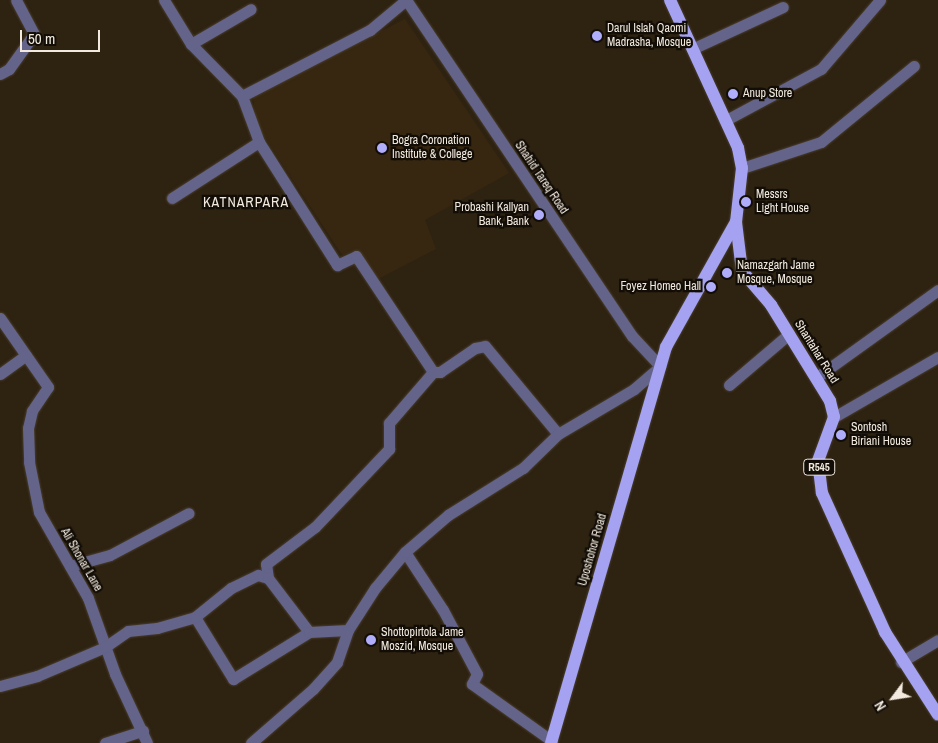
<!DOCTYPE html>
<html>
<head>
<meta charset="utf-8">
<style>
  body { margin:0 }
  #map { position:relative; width:938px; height:743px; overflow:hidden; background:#2e2211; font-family:"Archivo Narrow",sans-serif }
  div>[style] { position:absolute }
  .built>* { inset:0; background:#372710 }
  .roads { filter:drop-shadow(0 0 1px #493e2e) drop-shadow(0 0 1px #493e2e) }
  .minor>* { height:11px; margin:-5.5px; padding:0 5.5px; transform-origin:5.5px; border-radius:5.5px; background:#64638a }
  .major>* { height:12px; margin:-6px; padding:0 6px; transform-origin:6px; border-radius:6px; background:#a5a2f1 }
  .dots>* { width:14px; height:14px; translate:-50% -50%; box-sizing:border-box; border:2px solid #120d06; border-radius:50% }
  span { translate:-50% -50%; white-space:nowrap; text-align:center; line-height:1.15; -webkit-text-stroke:4.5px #120d06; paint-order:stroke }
  .shield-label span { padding:1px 4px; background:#120d06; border:1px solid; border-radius:4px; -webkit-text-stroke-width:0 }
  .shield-label { font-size:11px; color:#f2eadf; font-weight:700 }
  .poi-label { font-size:12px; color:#f2eadf }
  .left { translate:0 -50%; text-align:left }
  .right { translate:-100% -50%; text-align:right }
  .street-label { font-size:12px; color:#f2eadf }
  .neighbourhood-label { font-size:14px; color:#f2eadf; letter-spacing:1px }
  .north { position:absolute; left:868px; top:673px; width:50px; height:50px; -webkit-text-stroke:4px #120d06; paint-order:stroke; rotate:239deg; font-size:14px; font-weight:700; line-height:20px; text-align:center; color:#f2eadf }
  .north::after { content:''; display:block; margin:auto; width:18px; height:22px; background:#f2eadf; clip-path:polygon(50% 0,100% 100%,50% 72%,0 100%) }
  .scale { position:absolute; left:20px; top:30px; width:80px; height:22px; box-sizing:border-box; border:2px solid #f2eadf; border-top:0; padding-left:6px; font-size:15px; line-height:18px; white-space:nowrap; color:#f2eadf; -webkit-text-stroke:4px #120d06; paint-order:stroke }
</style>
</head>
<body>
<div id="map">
  <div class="built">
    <i style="clip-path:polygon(405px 19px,509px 173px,425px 220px,436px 249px,378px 279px,356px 251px,342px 255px,256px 124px,253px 96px)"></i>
  </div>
  <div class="roads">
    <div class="minor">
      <i style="left:164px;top:0;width:52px;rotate:58.5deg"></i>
      <i style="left:191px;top:44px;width:73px;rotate:45.6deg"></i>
      <i style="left:191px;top:44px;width:69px;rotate:-30.3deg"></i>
      <i style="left:692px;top:49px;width:100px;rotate:-24.8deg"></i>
      <i style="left:0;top:74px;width:10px;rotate:-29deg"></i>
      <i style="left:9px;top:69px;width:43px;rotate:-54.5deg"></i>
      <i style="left:34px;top:34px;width:38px;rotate:-118deg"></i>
      <i style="left:242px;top:96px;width:49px;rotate:69.7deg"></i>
      <i style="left:259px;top:142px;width:146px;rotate:57.6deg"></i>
      <i style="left:337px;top:265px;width:21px;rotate:-25deg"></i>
      <i style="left:356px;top:256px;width:139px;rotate:56.4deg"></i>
      <i style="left:433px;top:372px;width:7px"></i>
      <i style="left:440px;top:372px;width:42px;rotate:-34.4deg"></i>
      <i style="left:475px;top:348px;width:10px;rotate:-11deg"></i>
      <i style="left:485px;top:346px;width:114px;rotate:50.3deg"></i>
      <i style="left:242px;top:96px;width:144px;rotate:-27.3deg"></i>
      <i style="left:370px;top:30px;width:47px;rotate:-39.8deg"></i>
      <i style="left:728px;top:119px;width:106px;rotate:-28.3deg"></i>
      <i style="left:821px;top:69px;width:91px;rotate:-49.5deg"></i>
      <i style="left:742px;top:168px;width:83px;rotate:-18.2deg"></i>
      <i style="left:821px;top:142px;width:120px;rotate:-39.3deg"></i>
      <i style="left:172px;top:198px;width:103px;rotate:-32.8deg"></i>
      <i style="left:0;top:318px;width:84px;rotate:55.2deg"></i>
      <i style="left:48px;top:387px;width:29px;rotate:124deg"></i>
      <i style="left:32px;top:411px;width:17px;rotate:103deg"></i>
      <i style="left:28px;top:428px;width:34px;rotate:88deg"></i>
      <i style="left:29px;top:462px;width:51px;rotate:78.7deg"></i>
      <i style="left:39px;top:512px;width:99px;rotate:60.3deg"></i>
      <i style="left:88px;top:598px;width:81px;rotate:70.4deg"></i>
      <i style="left:115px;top:674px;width:76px;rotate:65.1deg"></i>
      <i style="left:0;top:374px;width:32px;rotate:-36deg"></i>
      <i style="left:817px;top:377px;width:149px;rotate:-35.7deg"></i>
      <i style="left:729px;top:385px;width:79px;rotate:-40.4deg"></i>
      <i style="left:834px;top:417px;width:120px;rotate:-30deg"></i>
      <i style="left:405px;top:552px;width:69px;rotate:56.8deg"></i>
      <i style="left:443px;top:610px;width:72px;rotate:62deg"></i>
      <i style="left:477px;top:674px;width:11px;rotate:117deg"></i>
      <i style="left:472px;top:684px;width:98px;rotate:35.5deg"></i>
      <i style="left:70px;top:566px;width:41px;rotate:-15.4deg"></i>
      <i style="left:110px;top:555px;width:89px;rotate:-28deg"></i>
      <i style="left:268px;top:578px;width:14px;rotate:-98deg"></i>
      <i style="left:266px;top:564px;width:61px;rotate:-37.1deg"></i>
      <i style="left:315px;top:527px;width:108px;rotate:-46.5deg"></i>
      <i style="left:389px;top:449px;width:26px;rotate:-90deg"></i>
      <i style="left:389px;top:423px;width:67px;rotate:-49.2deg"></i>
      <i style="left:195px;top:617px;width:73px;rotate:58.5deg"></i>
      <i style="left:233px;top:679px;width:89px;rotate:-31.7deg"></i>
      <i style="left:901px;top:662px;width:43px;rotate:-30.7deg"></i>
      <i style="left:0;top:686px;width:38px;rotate:-15deg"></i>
      <i style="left:37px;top:676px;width:74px;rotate:-23.1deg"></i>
      <i style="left:105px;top:647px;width:28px;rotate:-35deg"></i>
      <i style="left:128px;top:631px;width:29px;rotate:-6deg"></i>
      <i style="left:157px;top:628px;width:40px;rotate:-16deg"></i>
      <i style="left:195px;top:617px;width:46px;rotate:-38.9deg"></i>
      <i style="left:231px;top:588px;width:30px;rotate:-26deg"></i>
      <i style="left:258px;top:575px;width:10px;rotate:17deg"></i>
      <i style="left:268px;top:578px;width:68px;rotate:52.8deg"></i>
      <i style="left:309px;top:632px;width:39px;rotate:-3deg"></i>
      <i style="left:348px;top:630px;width:50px;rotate:-57.3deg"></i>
      <i style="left:375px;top:588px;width:47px;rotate:-50.2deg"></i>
      <i style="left:405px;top:552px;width:57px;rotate:-40.7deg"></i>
      <i style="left:448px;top:515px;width:89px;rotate:-32.1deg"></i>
      <i style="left:523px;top:468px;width:49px;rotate:-44.2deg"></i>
      <i style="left:558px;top:434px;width:88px;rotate:-30.6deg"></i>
      <i style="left:634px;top:389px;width:35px;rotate:-41deg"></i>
      <i style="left:660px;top:366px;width:41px;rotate:-133deg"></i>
      <i style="left:632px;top:336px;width:405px;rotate:-123.9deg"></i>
      <i style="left:105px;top:743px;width:40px;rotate:-18deg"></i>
      <i style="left:251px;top:743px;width:82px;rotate:-41.1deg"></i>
      <i style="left:313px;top:689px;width:36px;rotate:-48deg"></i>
      <i style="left:337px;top:662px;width:34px;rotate:-71deg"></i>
    </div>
    <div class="major">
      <i style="left:670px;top:0;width:163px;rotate:65.3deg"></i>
      <i style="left:738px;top:148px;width:20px;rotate:79deg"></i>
      <i style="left:742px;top:168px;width:54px;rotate:96.3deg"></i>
      <i style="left:736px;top:222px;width:49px;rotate:83deg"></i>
      <i style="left:742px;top:271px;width:45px;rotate:49.5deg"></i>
      <i style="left:771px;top:305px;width:113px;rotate:58.4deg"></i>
      <i style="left:830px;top:401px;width:16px;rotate:76deg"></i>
      <i style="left:834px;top:417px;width:47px;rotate:110deg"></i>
      <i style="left:818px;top:461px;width:32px;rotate:83deg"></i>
      <i style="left:822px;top:493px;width:153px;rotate:65.6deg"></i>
      <i style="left:885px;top:632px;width:98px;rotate:57.4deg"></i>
      <i style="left:551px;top:743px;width:412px;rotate:-73.8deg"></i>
      <i style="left:666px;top:347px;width:143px;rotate:-60.8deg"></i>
    </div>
  </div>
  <div class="dots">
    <i style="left:597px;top:36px;background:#b0aefa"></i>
    <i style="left:733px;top:94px;background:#b0aefa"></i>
    <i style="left:382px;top:148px;background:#b0aefa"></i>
    <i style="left:746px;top:202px;background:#b0aefa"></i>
    <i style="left:539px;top:215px;background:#b0aefa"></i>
    <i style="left:727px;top:273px;background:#b0aefa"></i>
    <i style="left:711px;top:287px;background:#b0aefa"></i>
    <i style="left:841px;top:435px;background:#b0aefa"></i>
    <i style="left:371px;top:640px;background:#b0aefa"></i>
  </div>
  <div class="shield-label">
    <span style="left:819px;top:467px">R545</span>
  </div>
  <div class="poi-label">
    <span class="left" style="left:607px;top:36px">Darul Islah Qaomi<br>Madrasha, Mosque</span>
    <span class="left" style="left:743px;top:94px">Anup Store</span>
    <span class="left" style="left:392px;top:148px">Bogra Coronation<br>Institute &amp; College</span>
    <span class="left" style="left:756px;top:202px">Messrs<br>Light House</span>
    <span class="right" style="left:529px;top:215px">Probashi Kallyan<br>Bank, Bank</span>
    <span class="left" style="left:737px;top:273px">Namazgarh Jame<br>Mosque, Mosque</span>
    <span class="right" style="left:701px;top:287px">Foyez Homeo Hall</span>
    <span class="left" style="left:851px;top:435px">Sontosh<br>Biriani House</span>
    <span class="left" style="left:381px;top:640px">Shottopirtola Jame<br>Moszid, Mosque</span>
  </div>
  <div class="street-label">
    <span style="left:541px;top:178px;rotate:56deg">Shahid Tareq Road</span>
    <span style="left:816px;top:352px;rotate:58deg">Shantahar Road</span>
    <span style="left:593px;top:550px;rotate:-74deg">Uposhohor Road</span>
    <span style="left:81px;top:560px;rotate:60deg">Ali Shonar Lane</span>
  </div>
  <div class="neighbourhood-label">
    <span style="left:246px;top:202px">KATNARPARA</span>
  </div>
  <div class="north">N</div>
  <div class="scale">50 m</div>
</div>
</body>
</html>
